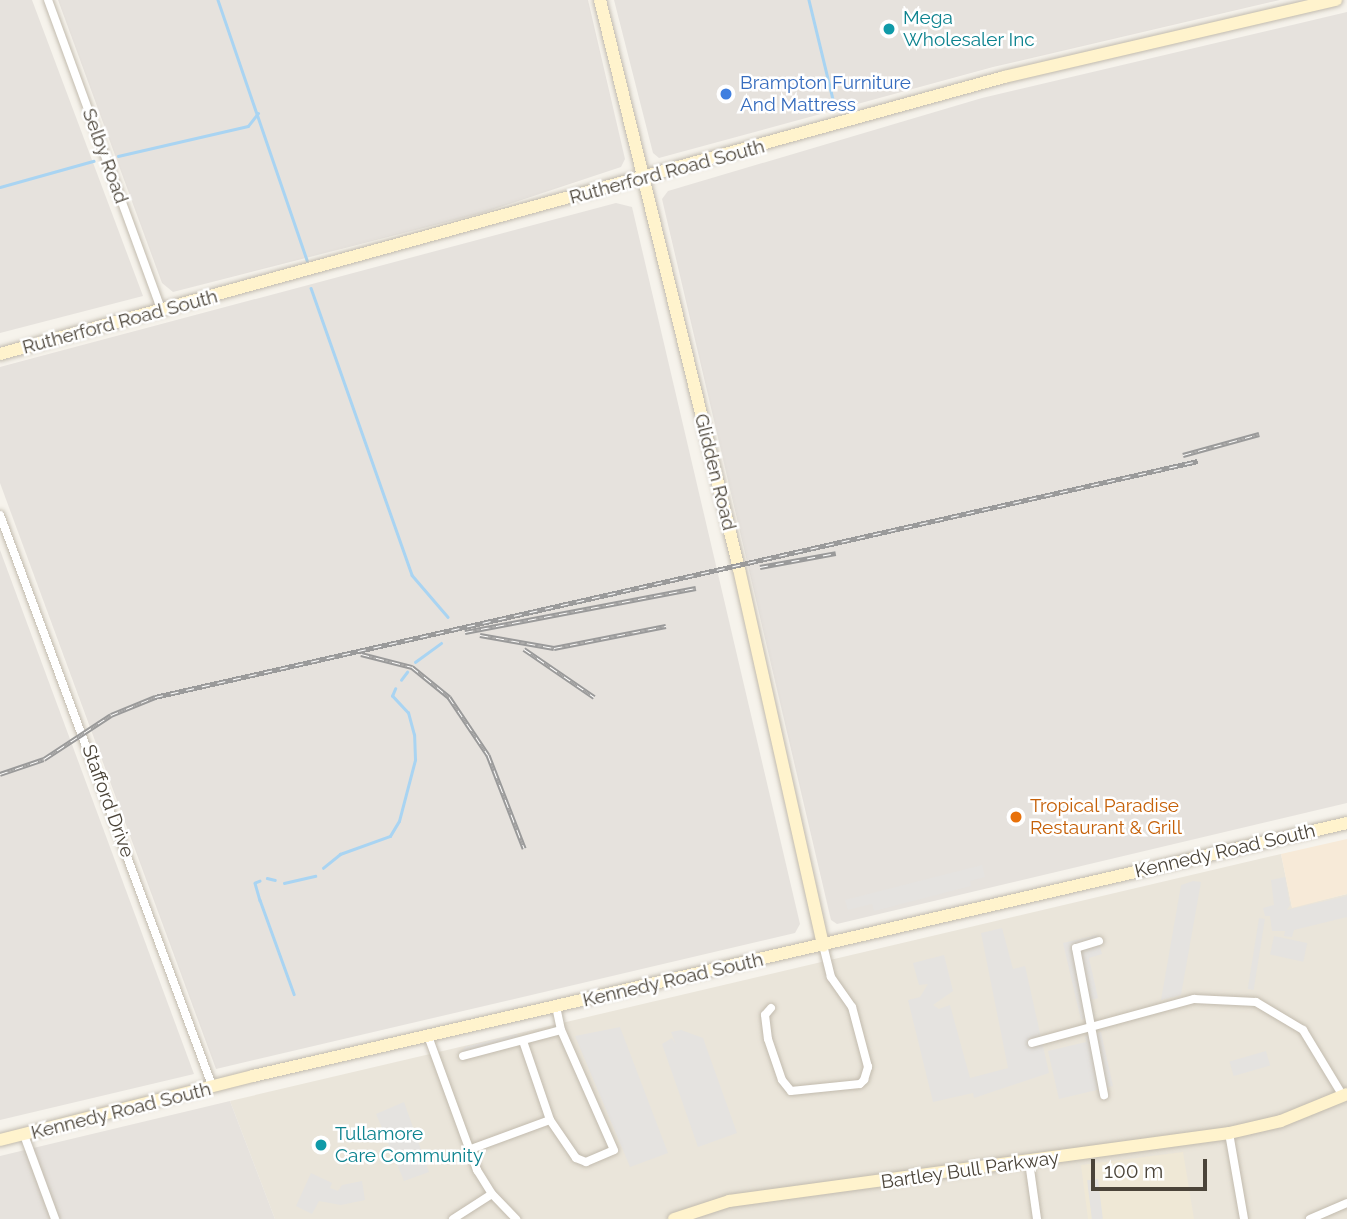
<!DOCTYPE html>
<html>
<head>
<meta charset="utf-8">
<style>
  body { margin:0 }
  #map { position:relative; width:1347px; height:1219px; overflow:hidden; background:#f6f3ec; font-family:Raleway,sans-serif }
  div>[style] { position:absolute }
  .residential>* { inset:0; background:#eae5da }
  .commercial>* { inset:0; background:#f7ead8 }
  .industrial>* { inset:0; background:#e6e2dd }
  .education>* { inset:0; background:#efe8d6 }
  .parking>* { inset:0; background:#e5e3e0; transform-origin:0 0 }
  .stream>* { height:2.5px; margin:-1.25px; padding:0 1.25px; transform-origin:1.25px; border-radius:1.25px; background:#a9d4f2 }
  .roads { filter:drop-shadow(0 0 2px #c2bbae) drop-shadow(0 0 2px #c2bbae) }
  .street>* { height:8px; margin:-4px; padding:0 4px; transform-origin:4px; border-radius:4px; background:#fff }
  .secondary>* { height:12px; margin:-6px; padding:0 6px; transform-origin:6px; border-radius:6px; background:#fff3cd }
  .rail>* { height:5px; margin-top:-2.5px; transform-origin:0; background:repeating-linear-gradient(90deg,#fff 0 8px,#9a9a9a 0 16px); box-sizing:border-box; border-block:2px solid #9a9a9a }
  .dots>* { width:19px; height:19px; translate:-50% -50%; box-sizing:border-box; border:4px solid #fff; border-radius:50% }
  span { translate:-50% -50%; white-space:nowrap; text-align:center; line-height:1.15; -webkit-text-stroke:5px #fff; paint-order:stroke }
  .culture-label { font-size:19px; color:#0d838f }
  .left { translate:0 -50%; text-align:left }
  .shop-label { font-size:19px; color:#366cbe }
  .street-label { font-size:19px; color:#4b4439 }
  .food-label { font-size:19px; color:#c56008 }
  .scale { position:absolute; left:1091px; top:1159px; width:116px; height:32px; box-sizing:border-box; border:4px solid #4b4439; border-top:0; padding-left:9px; font-size:21px; line-height:24px; white-space:nowrap; color:#4b4439; -webkit-text-stroke:5px #fff; paint-order:stroke }
</style>
</head>
<body>
<div id="map">
  <div class="residential">
    <i style="clip-path:polygon(1281px 854px,1292px 907px,1347px 894px,1347px 1219px,275px 1219px,230px 1101px)"></i>
  </div>
  <div class="commercial">
    <i style="clip-path:polygon(1347px 839px,1347px 894px,1292px 908px,1281px 854px)"></i>
  </div>
  <div class="industrial">
    <i style="clip-path:polygon(0 0,32px 0,143px 296px,0 333px)"></i>
    <i style="clip-path:polygon(58px 0,588px 0,625px 159px,621px 167px,482px 213px,173px 292px,162px 283px)"></i>
    <i style="clip-path:polygon(614px 0,1280px 0,993px 67px,659px 158px,653px 153px)"></i>
    <i style="clip-path:polygon(1347px 12px,1347px 803px,837px 924px,831px 920px,662px 199px,668px 191px,982px 98px)"></i>
    <i style="clip-path:polygon(616px 203px,632px 207px,800px 924px,795px 933px,216px 1069px,0 483px,0 367px)"></i>
    <i style="clip-path:polygon(0 550px,194px 1074px,0 1120px)"></i>
    <i style="clip-path:polygon(230px 1101px,275px 1219px,0 1219px,0 1156px)"></i>
  </div>
  <div class="education">
    <i style="clip-path:polygon(1183px 1152px,1194px 1219px,1088px 1219px,1081px 1165px)"></i>
  </div>
  <div class="parking">
    <i style="clip-path:polygon(982px 865px,985px 877px,970px 881px,971px 886px,874px 911px,872px 904px,848px 910px,845px 900px)"></i>
    <i style="clip-path:polygon(1285px 877px,1290px 905px,1287px 910px,1347px 896px,1347px 917px,1294px 930px,1292px 937px,1284px 936px,1285px 931px,1272px 931px,1270px 916px,1265px 916px,1263px 908px,1274px 905px,1271px 880px)"></i>
    <i style="clip-path:polygon(1193px 881px,1201px 882px,1181px 995px,1161px 1000px,1181px 885px)"></i>
    <i style="left:1259px;top:918px;width:6px;height:72px;rotate:9deg"></i>
    <i style="clip-path:polygon(1002px 928px,1013px 969px,1025px 966px,1049px 1073px,974px 1098px,973px 1093px,933px 1102px,908px 1000px,920px 997px,928px 984px,919px 985px,913px 963px,944px 955px,953px 991px,933px 1005px,939px 1009px,950px 1005px,970px 1078px,1008px 1068px,981px 933px)"></i>
    <i style="clip-path:polygon(1097px 935px,1102px 954px,1089px 958px,1098px 998px,1091px 1000px,1095px 1017px,1081px 1020px,1063px 943px)"></i>
    <i style="left:1274px;top:936px;width:34px;height:19px;rotate:12deg"></i>
    <i style="clip-path:polygon(620px 1027px,668px 1153px,630px 1167px,575px 1036px)"></i>
    <i style="clip-path:polygon(681px 1030px,703px 1038px,737px 1133px,698px 1147px,662px 1044px,672px 1038px,676px 1045px,671px 1032px)"></i>
    <i style="clip-path:polygon(1101px 1032px,1113px 1086px,1059px 1099px,1048px 1051px,1086px 1042px,1085px 1036px)"></i>
    <i style="clip-path:polygon(517px 1034px,520px 1039px,461px 1053px,465px 1047px)"></i>
    <i style="left:1266px;top:1051px;width:15px;height:38px;rotate:74deg"></i>
    <i style="clip-path:polygon(404px 1102px,429px 1172px,404px 1181px,376px 1114px)"></i>
    <i style="clip-path:polygon(311px 1173px,332px 1183px,330px 1188px,338px 1191px,342px 1185px,362px 1181px,365px 1200px,341px 1205px,319px 1201px,312px 1214px,296px 1206px)"></i>
    <i style="left:1098px;top:1179px;width:40px;height:11px;rotate:83deg"></i>
  </div>
  <div class="stream">
    <i style="left:218px;top:0;width:275px;rotate:71.1deg"></i>
    <i style="left:809px;top:0;width:106px;rotate:76.4deg"></i>
    <i style="left:118px;top:156px;width:133px;rotate:-13deg"></i>
    <i style="left:248px;top:126px;width:16px;rotate:-52deg"></i>
    <i style="left:0;top:187px;width:97px;rotate:-15.6deg"></i>
    <i style="left:311px;top:288px;width:304px;rotate:70.6deg"></i>
    <i style="left:412px;top:575px;width:55px;rotate:49.4deg"></i>
    <i style="left:415px;top:662px;width:32px;rotate:-36deg"></i>
    <i style="left:401px;top:680px;width:10px;rotate:-53deg"></i>
    <i style="left:323px;top:868px;width:22px;rotate:-39deg"></i>
    <i style="left:340px;top:854px;width:53px;rotate:-19.8deg"></i>
    <i style="left:390px;top:836px;width:17px;rotate:-59deg"></i>
    <i style="left:399px;top:821px;width:63px;rotate:-75.3deg"></i>
    <i style="left:415px;top:760px;width:25px;rotate:-92deg"></i>
    <i style="left:414px;top:735px;width:23px;rotate:-105deg"></i>
    <i style="left:408px;top:713px;width:23px;rotate:-133deg"></i>
    <i style="left:392px;top:696px;width:8px;rotate:-67deg"></i>
    <i style="left:267px;top:878px;width:8px;rotate:14deg"></i>
    <i style="left:260px;top:881px;width:5px;rotate:158deg"></i>
    <i style="left:255px;top:883px;width:18px;rotate:74deg"></i>
    <i style="left:260px;top:900px;width:100px;rotate:70.1deg"></i>
    <i style="left:284px;top:883px;width:32px;rotate:-13deg"></i>
  </div>
  <div class="roads">
    <div class="street">
      <i style="left:48px;top:0;width:332px;rotate:69.9deg"></i>
      <i style="left:0;top:515px;width:611px;rotate:69.61deg"></i>
      <i style="left:1099px;top:941px;width:24px;rotate:163deg"></i>
      <i style="left:1076px;top:948px;width:150px;rotate:79.2deg"></i>
      <i style="left:771px;top:1008px;width:9px;rotate:131deg"></i>
      <i style="left:765px;top:1015px;width:24px;rotate:83deg"></i>
      <i style="left:768px;top:1039px;width:43px;rotate:71.1deg"></i>
      <i style="left:782px;top:1080px;width:14px;rotate:51deg"></i>
      <i style="left:791px;top:1091px;width:69px;rotate:-5.8deg"></i>
      <i style="left:860px;top:1084px;width:6px;rotate:-45deg"></i>
      <i style="left:864px;top:1080px;width:14px;rotate:-73deg"></i>
      <i style="left:868px;top:1067px;width:62px;rotate:-104.9deg"></i>
      <i style="left:852px;top:1007px;width:37px;rotate:-125deg"></i>
      <i style="left:831px;top:977px;width:32px;rotate:-104deg"></i>
      <i style="left:428px;top:1036px;width:143px;rotate:69.9deg"></i>
      <i style="left:477px;top:1170px;width:28px;rotate:58deg"></i>
      <i style="left:492px;top:1194px;width:35px;rotate:46deg"></i>
      <i style="left:523px;top:1041px;width:83px;rotate:71.1deg"></i>
      <i style="left:550px;top:1120px;width:46px;rotate:55.6deg"></i>
      <i style="left:576px;top:1158px;width:11px;rotate:22deg"></i>
      <i style="left:586px;top:1162px;width:30px;rotate:-23deg"></i>
      <i style="left:614px;top:1150px;width:131px;rotate:-113.8deg"></i>
      <i style="left:561px;top:1030px;width:24px;rotate:-102deg"></i>
      <i style="left:1032px;top:1043px;width:168px;rotate:-15.2deg"></i>
      <i style="left:1194px;top:999px;width:62px;rotate:2.8deg"></i>
      <i style="left:1256px;top:1002px;width:55px;rotate:30.8deg"></i>
      <i style="left:1303px;top:1030px;width:77px;rotate:58.8deg"></i>
      <i style="left:463px;top:1056px;width:101px;rotate:-14.9deg"></i>
      <i style="left:1229px;top:1133px;width:87px;rotate:80.1deg"></i>
      <i style="left:24px;top:1135px;width:90px;rotate:69.7deg"></i>
      <i style="left:471px;top:1149px;width:84px;rotate:-20.2deg"></i>
      <i style="left:1029px;top:1162px;width:58px;rotate:82deg"></i>
      <i style="left:453px;top:1219px;width:46px;rotate:-32.7deg"></i>
      <i style="left:1310px;top:1219px;width:40px;rotate:-23.4deg"></i>
    </div>
    <div class="secondary">
      <i style="left:600px;top:0;width:586px;rotate:76.27deg"></i>
      <i style="left:739px;top:569px;width:386px;rotate:77.4deg"></i>
      <i style="left:0;top:354px;width:1042px;rotate:-15.42deg"></i>
      <i style="left:1004px;top:77px;width:341px;rotate:-13.1deg"></i>
      <i style="left:0;top:1140px;width:261px;rotate:-14.2deg"></i>
      <i style="left:253px;top:1076px;width:1123px;rotate:-13.02deg"></i>
      <i style="left:674px;top:1219px;width:58px;rotate:-18.1deg"></i>
      <i style="left:729px;top:1201px;width:505px;rotate:-7.74deg"></i>
      <i style="left:1229px;top:1133px;width:53px;rotate:-13deg"></i>
      <i style="left:1281px;top:1121px;width:71px;rotate:-22.2deg"></i>
    </div>
  </div>
  <div class="rail">
    <i style="left:1183px;top:455px;width:79px;rotate:-15.4deg"></i>
    <i style="left:760px;top:567px;width:77px;rotate:-10.4deg"></i>
    <i style="left:465px;top:632px;width:235px;rotate:-10.8deg"></i>
    <i style="left:480px;top:635px;width:75px;rotate:10deg"></i>
    <i style="left:554px;top:648px;width:114px;rotate:-11.1deg"></i>
    <i style="left:524px;top:649px;width:85px;rotate:34.4deg"></i>
    <i style="left:361px;top:654px;width:53px;rotate:14.3deg"></i>
    <i style="left:412px;top:667px;width:48px;rotate:39deg"></i>
    <i style="left:449px;top:697px;width:70px;rotate:56.1deg"></i>
    <i style="left:488px;top:755px;width:100px;rotate:68.8deg"></i>
    <i style="left:0;top:774px;width:46px;rotate:-18.8deg"></i>
    <i style="left:44px;top:759px;width:80px;rotate:-33.3deg"></i>
    <i style="left:111px;top:715px;width:48px;rotate:-22.2deg"></i>
    <i style="left:155px;top:697px;width:1069px;rotate:-12.75deg"></i>
  </div>
  <div class="dots">
    <i style="left:889px;top:29px;background:#0f9aa8"></i>
    <i style="left:726px;top:94px;background:#3f7fe0"></i>
    <i style="left:1016px;top:817px;background:#e8710a"></i>
    <i style="left:321px;top:1145px;background:#0f9aa8"></i>
  </div>
  <div class="culture-label">
    <span class="left" style="left:903px;top:29px">Mega<br>Wholesaler Inc</span>
    <span class="left" style="left:335px;top:1145px">Tullamore<br>Care Community</span>
  </div>
  <div class="shop-label">
    <span class="left" style="left:740px;top:94px">Brampton Furniture<br>And Mattress</span>
  </div>
  <div class="street-label">
    <span style="left:105px;top:156px;rotate:70deg">Selby Road</span>
    <span style="left:667px;top:172px;rotate:-15deg">Rutherford Road South</span>
    <span style="left:120px;top:322px;rotate:-15deg">Rutherford Road South</span>
    <span style="left:715px;top:472px;rotate:76deg">Glidden Road</span>
    <span style="left:108px;top:801px;rotate:70deg">Stafford Drive</span>
    <span style="left:1225px;top:851px;rotate:-13deg">Kennedy Road South</span>
    <span style="left:673px;top:980px;rotate:-13deg">Kennedy Road South</span>
    <span style="left:121px;top:1111px;rotate:-14deg">Kennedy Road South</span>
    <span style="left:970px;top:1170px;rotate:-8deg">Bartley Bull Parkway</span>
  </div>
  <div class="food-label">
    <span class="left" style="left:1030px;top:817px">Tropical Paradise<br>Restaurant &amp; Grill</span>
  </div>
  <div class="scale">100 m</div>
</div>
</body>
</html>
